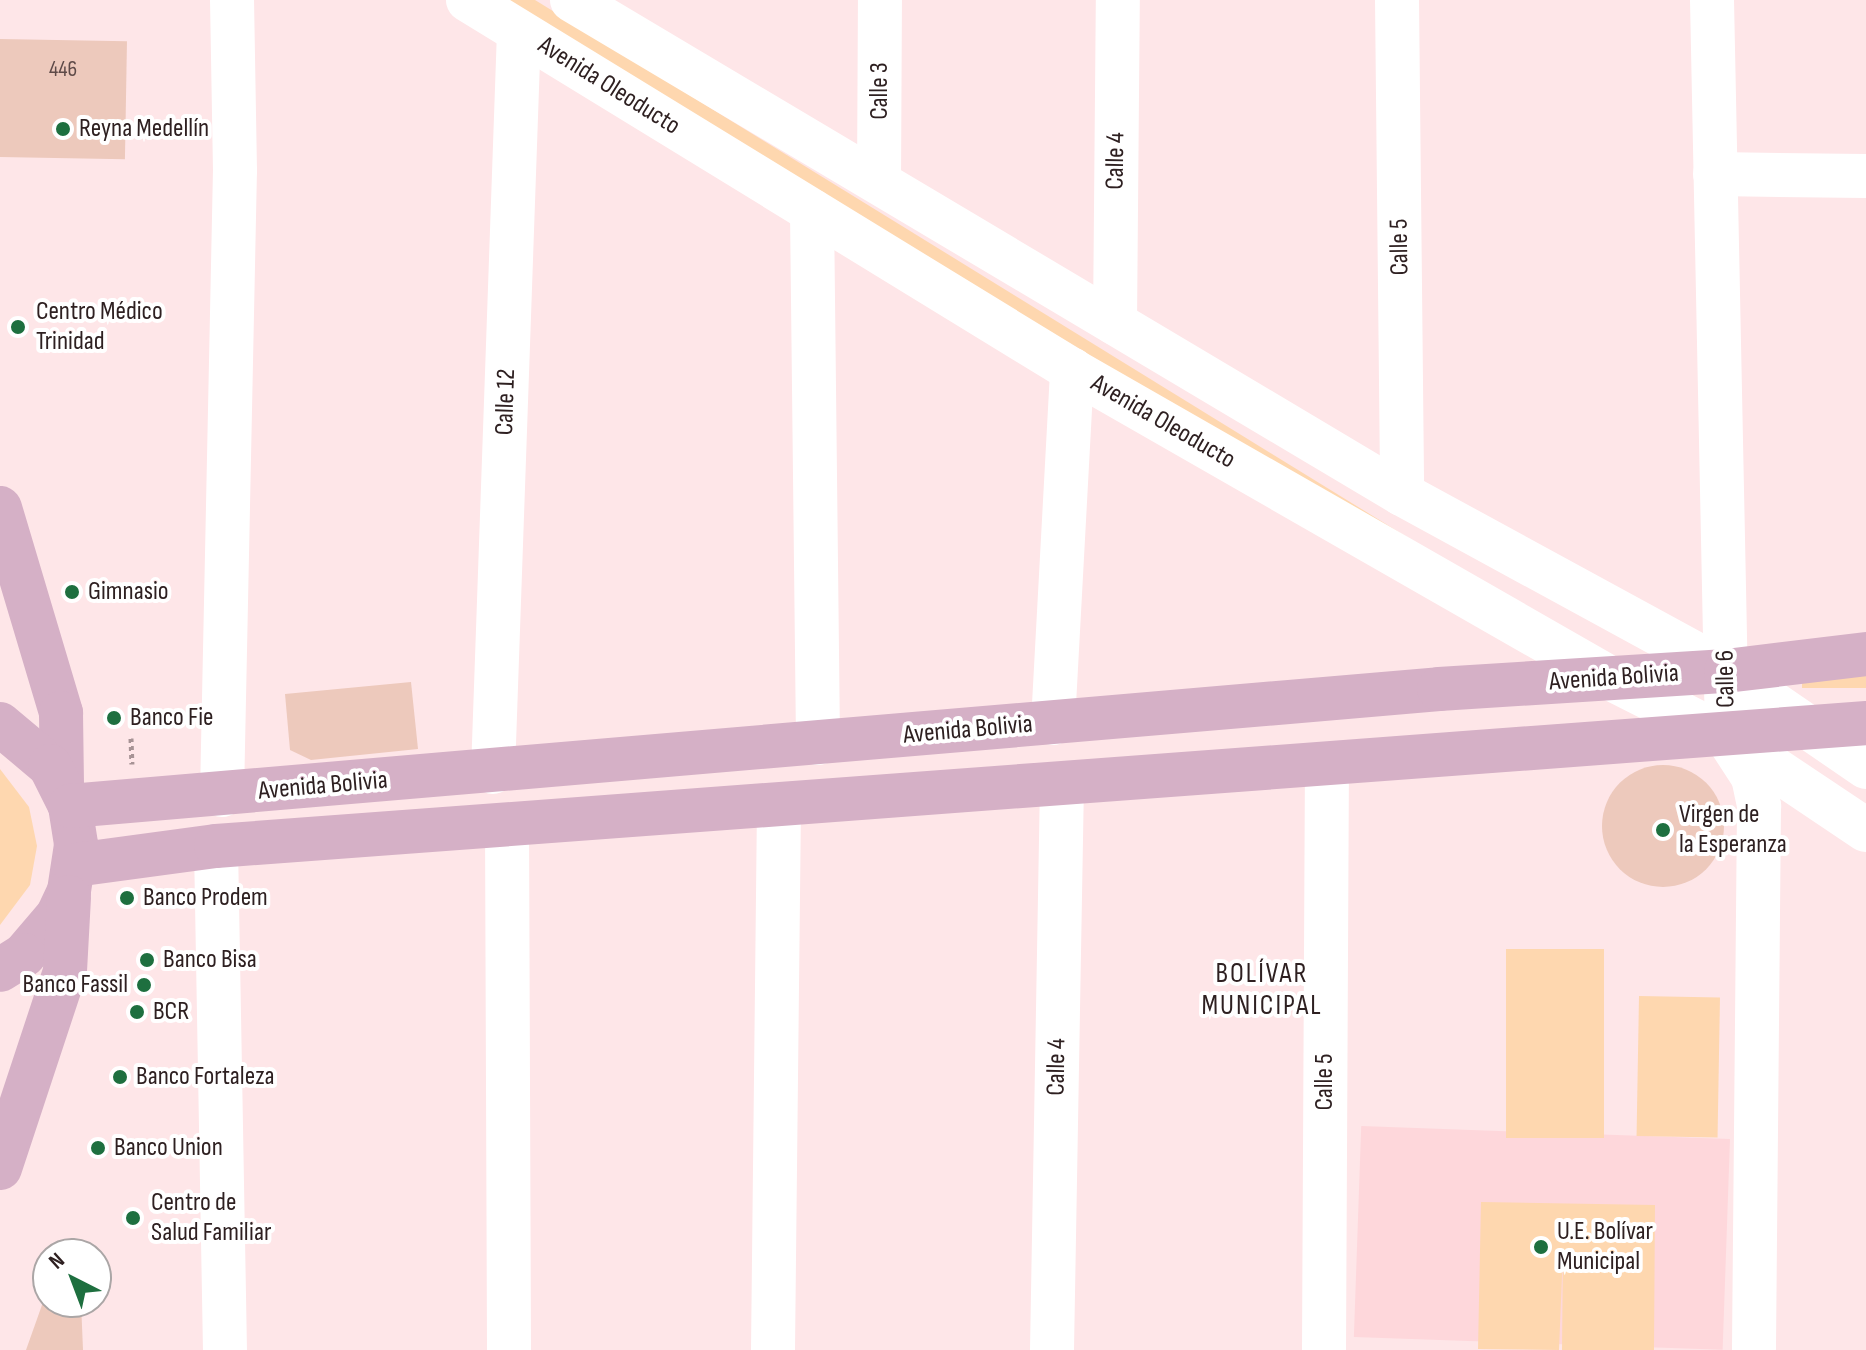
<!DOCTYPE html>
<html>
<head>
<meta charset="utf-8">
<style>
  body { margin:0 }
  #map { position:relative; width:1866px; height:1350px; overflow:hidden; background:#fee6e8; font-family:"Sofia Sans Condensed",sans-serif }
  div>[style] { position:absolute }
  .built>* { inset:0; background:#fed7db; transform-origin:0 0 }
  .green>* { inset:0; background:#fed7af; transform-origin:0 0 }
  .building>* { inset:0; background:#edc9bc; transform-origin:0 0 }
  .round { border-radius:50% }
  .path>* { height:5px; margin-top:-2.5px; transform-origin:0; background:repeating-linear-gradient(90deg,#a79395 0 4px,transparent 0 8px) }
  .minor>* { height:44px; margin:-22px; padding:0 22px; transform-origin:22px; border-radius:22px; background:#fff }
  .major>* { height:44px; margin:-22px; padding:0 22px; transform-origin:22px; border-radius:22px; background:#d5b0c6 }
  .dots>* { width:22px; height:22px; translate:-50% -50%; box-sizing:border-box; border:4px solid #fff; border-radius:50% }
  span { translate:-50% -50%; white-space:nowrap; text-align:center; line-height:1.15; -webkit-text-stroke:8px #fff; paint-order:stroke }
  .number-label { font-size:22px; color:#5e4a48 }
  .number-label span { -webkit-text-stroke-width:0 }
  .street-label { font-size:26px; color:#2e2021 }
  .poi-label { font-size:26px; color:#2e2021 }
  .left { translate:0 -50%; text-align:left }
  .right { translate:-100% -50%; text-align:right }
  .neighbourhood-label { font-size:28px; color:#2e2021; letter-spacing:2px }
  .north { position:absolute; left:32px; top:1238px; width:80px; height:80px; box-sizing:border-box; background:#fff; border:2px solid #aba6a6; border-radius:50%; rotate:318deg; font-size:22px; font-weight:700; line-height:32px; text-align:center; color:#2e2021 }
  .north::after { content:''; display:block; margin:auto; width:28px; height:36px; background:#1e6f3f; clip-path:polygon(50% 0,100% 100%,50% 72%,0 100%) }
</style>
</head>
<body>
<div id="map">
  <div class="built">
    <i style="left:1730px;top:1139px;width:211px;height:369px;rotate:92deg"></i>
  </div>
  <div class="green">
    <i style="clip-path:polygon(496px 0,535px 0,1493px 590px,1500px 601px)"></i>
    <i style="left:1866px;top:666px;width:22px;height:64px;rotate:90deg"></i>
    <i style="clip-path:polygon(0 769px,29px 807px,37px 846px,30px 885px,0 925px)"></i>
    <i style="left:1604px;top:949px;width:189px;height:98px;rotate:90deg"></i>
    <i style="left:1639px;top:996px;width:81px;height:140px;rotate:1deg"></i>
    <i style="clip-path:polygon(1481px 1202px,1655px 1205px,1654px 1350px,1562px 1350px,1563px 1251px,1559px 1350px,1478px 1349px)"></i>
  </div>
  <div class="building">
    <i style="left:0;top:39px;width:127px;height:118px;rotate:1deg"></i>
    <i style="clip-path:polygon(411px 682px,418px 749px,311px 760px,290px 750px,285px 694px)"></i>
    <i class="round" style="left:1602px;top:765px;width:122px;height:122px"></i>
    <i style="clip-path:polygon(81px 1302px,83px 1350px,26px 1350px,42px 1305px)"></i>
  </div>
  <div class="path">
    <i style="left:131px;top:738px;width:26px;rotate:88deg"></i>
  </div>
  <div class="minor">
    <i style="left:468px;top:0;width:708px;rotate:31.49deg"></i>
    <i style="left:1072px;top:370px;width:620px;rotate:29.79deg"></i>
    <i style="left:1610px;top:678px;width:131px;rotate:26.8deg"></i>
    <i style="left:1727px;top:737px;width:167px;rotate:33.8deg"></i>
    <i style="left:572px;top:0;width:966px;rotate:30.76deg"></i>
    <i style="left:1402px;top:494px;width:369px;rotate:28.6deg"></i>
    <i style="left:1726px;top:671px;width:170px;rotate:34.4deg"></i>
    <i style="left:1397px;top:0;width:494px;rotate:89.4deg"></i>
    <i style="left:1712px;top:0;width:737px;rotate:88.83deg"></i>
    <i style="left:1727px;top:737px;width:48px;rotate:57deg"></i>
    <i style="left:1753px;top:777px;width:30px;rotate:78deg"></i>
    <i style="left:1759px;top:806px;width:544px;rotate:90.53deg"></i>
    <i style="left:1715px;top:174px;width:151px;rotate:0.8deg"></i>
    <i style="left:879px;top:182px;width:182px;rotate:-89.7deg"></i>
    <i style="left:812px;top:211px;width:532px;rotate:89.35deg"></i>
    <i style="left:1115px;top:323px;width:323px;rotate:-89.5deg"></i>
    <i style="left:1053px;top:723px;width:354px;rotate:-86.9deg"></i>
    <i style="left:493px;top:772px;width:740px;rotate:-87.99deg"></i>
    <i style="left:222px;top:795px;width:624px;rotate:-88.81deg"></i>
    <i style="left:235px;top:171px;width:171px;rotate:-91deg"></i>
    <i style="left:507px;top:825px;width:525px;rotate:89.78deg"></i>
    <i style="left:216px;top:846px;width:504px;rotate:88.98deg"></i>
    <i style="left:773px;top:1350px;width:545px;rotate:-89.37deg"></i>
    <i style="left:1052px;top:1350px;width:565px;rotate:-88.99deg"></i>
    <i style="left:1324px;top:1350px;width:584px;rotate:-89.71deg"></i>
  </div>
  <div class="major">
    <i style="left:0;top:508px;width:214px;rotate:73.4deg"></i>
    <i style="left:61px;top:713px;width:72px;rotate:89.2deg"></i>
    <i style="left:0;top:724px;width:65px;rotate:40deg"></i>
    <i style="left:50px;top:766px;width:45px;rotate:63.4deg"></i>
    <i style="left:70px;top:806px;width:39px;rotate:81deg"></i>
    <i style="left:76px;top:845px;width:47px;rotate:98.7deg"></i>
    <i style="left:69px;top:891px;width:26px;rotate:115deg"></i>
    <i style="left:58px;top:915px;width:52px;rotate:130.4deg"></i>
    <i style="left:24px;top:955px;width:28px;rotate:148deg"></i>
    <i style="left:70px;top:806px;width:1374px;rotate:-4.88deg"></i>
    <i style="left:1439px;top:689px;width:288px;rotate:-3.6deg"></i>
    <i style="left:1726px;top:671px;width:141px;rotate:-6.9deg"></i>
    <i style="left:75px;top:865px;width:142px;rotate:-7.7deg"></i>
    <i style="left:216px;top:846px;width:1655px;rotate:-4.26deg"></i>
    <i style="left:0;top:1168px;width:207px;rotate:-71.7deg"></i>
    <i style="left:65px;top:971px;width:74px;rotate:-86.9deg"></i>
  </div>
  <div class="dots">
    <i style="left:63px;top:129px;background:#1e6f3f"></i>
    <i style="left:18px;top:327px;background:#1e6f3f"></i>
    <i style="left:72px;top:592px;background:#1e6f3f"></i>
    <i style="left:114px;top:718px;background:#1e6f3f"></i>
    <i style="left:1663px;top:830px;background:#1e6f3f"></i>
    <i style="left:127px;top:898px;background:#1e6f3f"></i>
    <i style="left:147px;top:960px;background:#1e6f3f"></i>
    <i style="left:144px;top:985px;background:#1e6f3f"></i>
    <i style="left:137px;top:1012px;background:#1e6f3f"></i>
    <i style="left:120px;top:1077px;background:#1e6f3f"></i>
    <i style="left:98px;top:1148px;background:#1e6f3f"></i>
    <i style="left:133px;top:1218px;background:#1e6f3f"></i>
    <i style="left:1541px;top:1247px;background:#1e6f3f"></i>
  </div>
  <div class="number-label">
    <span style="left:63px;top:70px">446</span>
  </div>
  <div class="street-label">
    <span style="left:609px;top:86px;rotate:32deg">Avenida Oleoducto</span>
    <span style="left:880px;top:91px;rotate:-90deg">Calle 3</span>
    <span style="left:1116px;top:161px;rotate:-89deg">Calle 4</span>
    <span style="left:1400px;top:247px;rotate:-91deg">Calle 5</span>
    <span style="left:506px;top:402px;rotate:-88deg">Calle 12</span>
    <span style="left:1163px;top:422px;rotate:30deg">Avenida Oleoducto</span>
    <span style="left:1614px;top:678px;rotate:-4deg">Avenida Bolivia</span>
    <span style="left:1726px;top:679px;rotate:-91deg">Calle 6</span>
    <span style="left:968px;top:730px;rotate:-5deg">Avenida Bolivia</span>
    <span style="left:323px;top:786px;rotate:-5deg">Avenida Bolivia</span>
    <span style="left:1057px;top:1067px;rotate:-89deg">Calle 4</span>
    <span style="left:1325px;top:1082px;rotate:-90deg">Calle 5</span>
  </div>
  <div class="poi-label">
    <span class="left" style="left:79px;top:129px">Reyna Medellín</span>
    <span class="left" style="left:36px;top:327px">Centro Médico<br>Trinidad</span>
    <span class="left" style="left:88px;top:592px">Gimnasio</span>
    <span class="left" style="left:130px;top:718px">Banco Fie</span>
    <span class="left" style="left:1679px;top:830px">Virgen de<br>la Esperanza</span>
    <span class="left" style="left:143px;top:898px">Banco Prodem</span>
    <span class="left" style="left:163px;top:960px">Banco Bisa</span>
    <span class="right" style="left:128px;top:985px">Banco Fassil</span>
    <span class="left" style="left:153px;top:1012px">BCR</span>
    <span class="left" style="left:136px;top:1077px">Banco Fortaleza</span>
    <span class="left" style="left:114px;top:1148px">Banco Union</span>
    <span class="left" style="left:151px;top:1218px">Centro de<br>Salud Familiar</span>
    <span class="left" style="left:1557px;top:1247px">U.E. Bolívar<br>Municipal</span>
  </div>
  <div class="neighbourhood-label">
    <span style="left:1262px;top:990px">BOLÍVAR<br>MUNICIPAL</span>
  </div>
  <div class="north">N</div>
</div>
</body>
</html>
